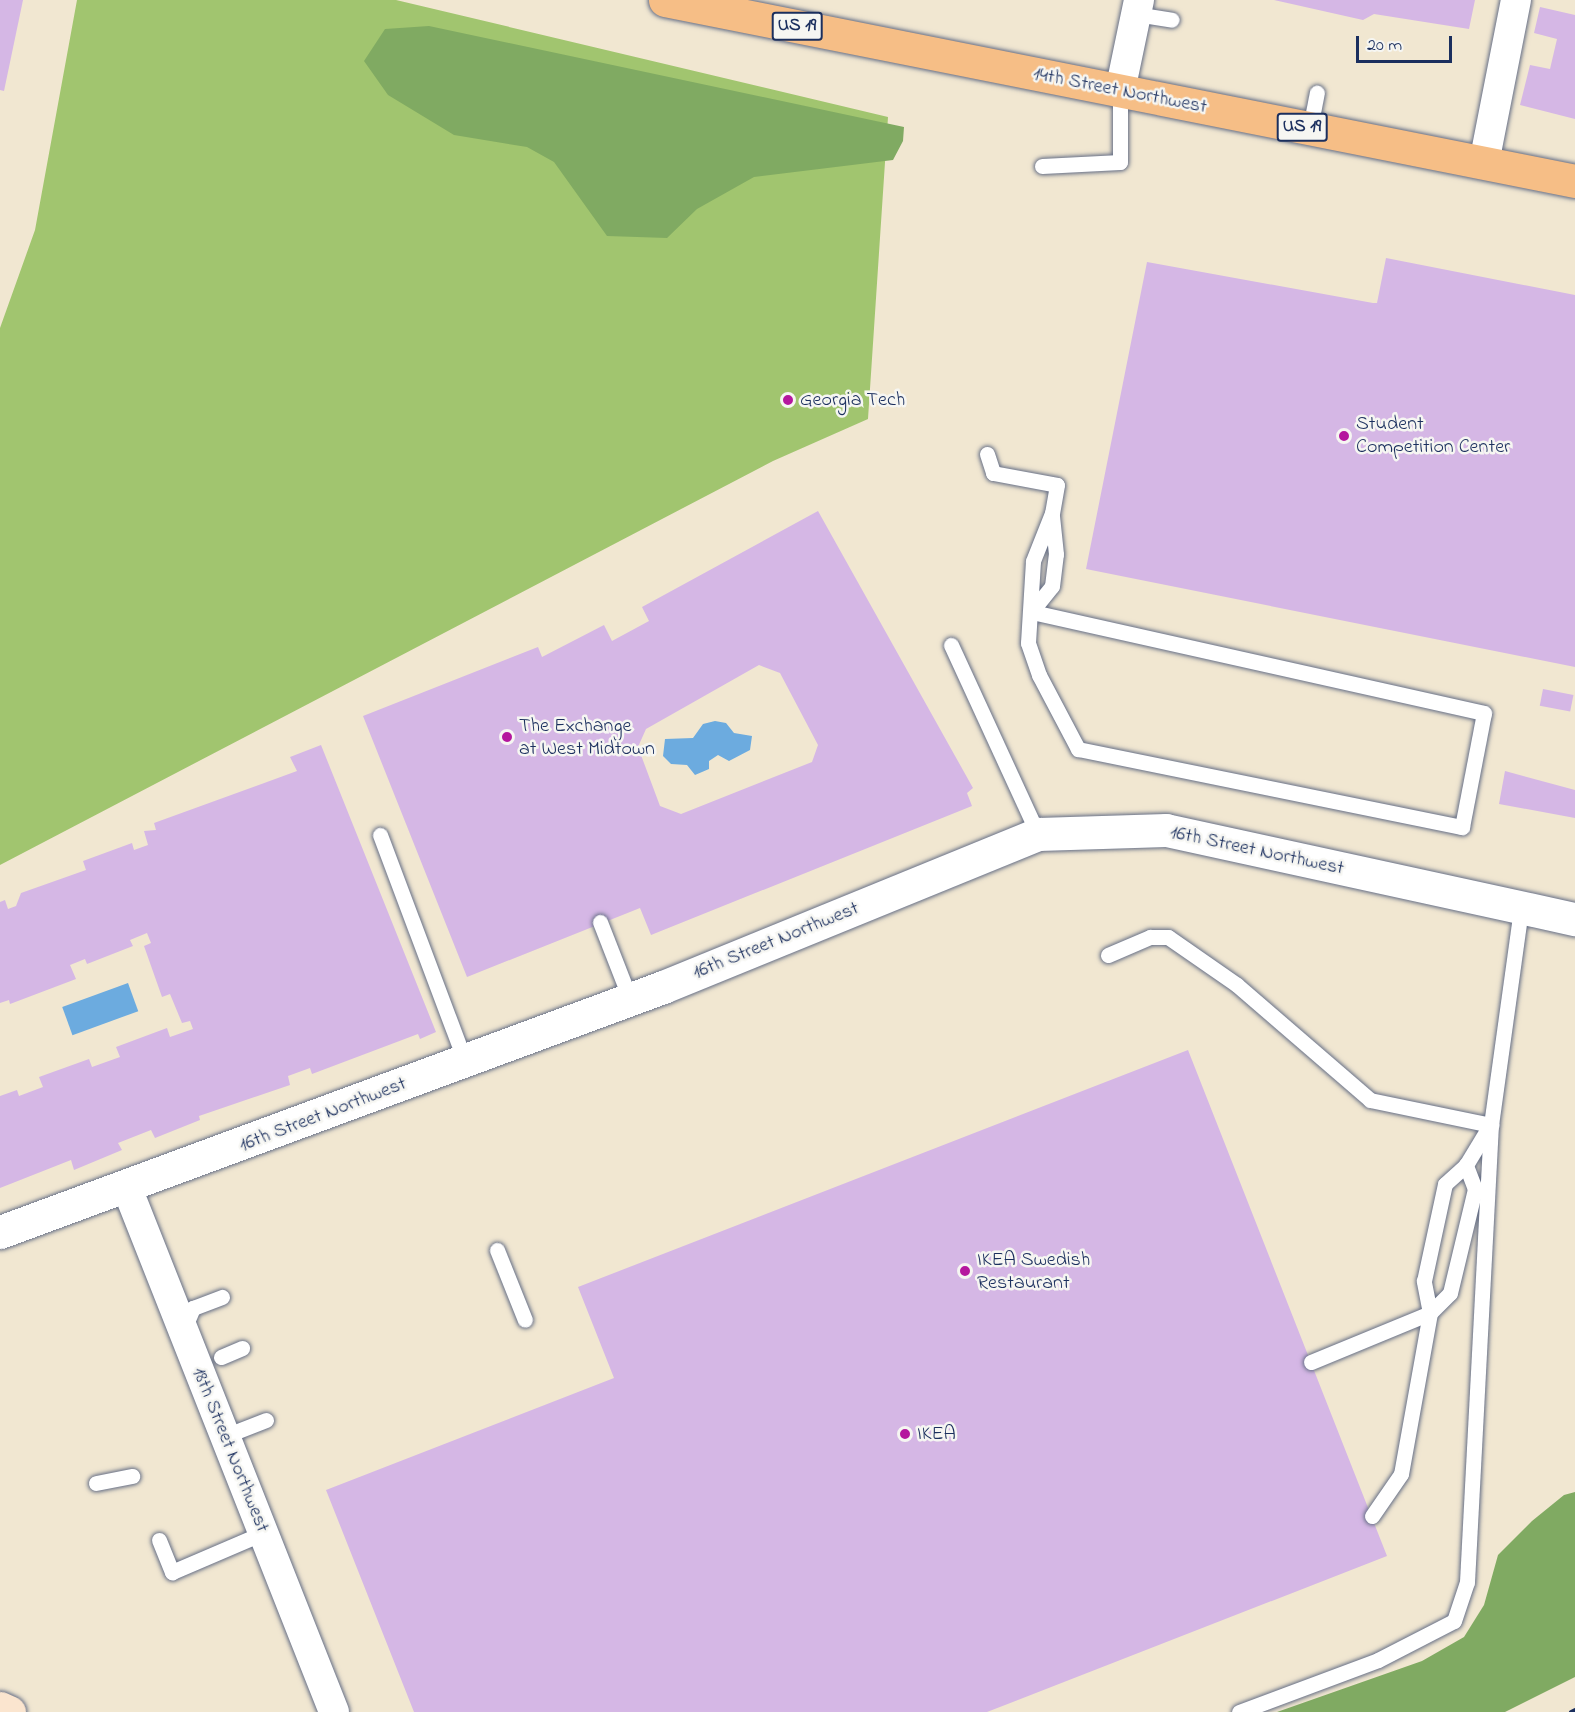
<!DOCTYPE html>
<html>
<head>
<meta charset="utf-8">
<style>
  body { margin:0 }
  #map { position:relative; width:1575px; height:1712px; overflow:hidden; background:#f1e7d1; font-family:"Indie Flower",sans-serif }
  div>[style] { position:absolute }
  .green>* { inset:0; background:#a1c56f }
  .forest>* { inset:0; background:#80aa62 }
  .water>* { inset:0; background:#6cabdf; transform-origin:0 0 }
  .building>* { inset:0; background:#d5b7e5; transform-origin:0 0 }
  .roads { filter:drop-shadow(0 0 2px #666f86) drop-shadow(0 0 2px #666f86) }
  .service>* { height:15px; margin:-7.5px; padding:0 7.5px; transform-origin:7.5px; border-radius:7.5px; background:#fff }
  .minor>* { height:30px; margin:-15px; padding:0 15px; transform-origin:15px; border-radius:15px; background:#fff }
  .tertiary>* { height:33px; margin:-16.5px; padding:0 16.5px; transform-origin:16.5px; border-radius:16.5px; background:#fff }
  .secondary>* { height:33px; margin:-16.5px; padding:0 16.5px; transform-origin:16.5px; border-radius:16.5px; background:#fbe5cf }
  .primary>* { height:33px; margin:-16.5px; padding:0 16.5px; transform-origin:16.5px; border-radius:16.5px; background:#f6be86 }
  .rail>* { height:4.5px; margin:-2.25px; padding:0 2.25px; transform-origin:2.25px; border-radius:2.25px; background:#1b2f5e }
  .dots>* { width:16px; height:16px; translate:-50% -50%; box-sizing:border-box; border:3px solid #f6f6f2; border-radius:50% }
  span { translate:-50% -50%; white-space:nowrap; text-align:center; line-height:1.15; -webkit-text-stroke:5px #f6f6f2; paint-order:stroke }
  .shield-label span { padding:2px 4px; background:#f6f6f2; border:2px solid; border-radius:4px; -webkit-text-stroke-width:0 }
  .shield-label { font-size:18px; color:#1b2f5e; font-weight:700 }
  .street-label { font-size:20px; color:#1b2f5e }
  .poi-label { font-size:20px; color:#1b2f5e }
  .left { translate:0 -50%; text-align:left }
  .scale { position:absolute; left:1356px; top:36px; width:96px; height:27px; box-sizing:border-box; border:3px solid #1b2f5e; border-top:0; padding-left:8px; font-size:18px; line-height:21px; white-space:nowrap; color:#1b2f5e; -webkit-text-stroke:4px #f6f6f2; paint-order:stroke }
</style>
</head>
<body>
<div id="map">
  <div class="green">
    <i style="clip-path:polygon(77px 0,396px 0,888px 117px,868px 419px,773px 461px,0 865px,0 328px,35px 230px)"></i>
  </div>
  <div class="forest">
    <i style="clip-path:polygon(429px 26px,904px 127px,903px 141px,893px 160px,754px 177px,697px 209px,667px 238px,607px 236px,554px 162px,527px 147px,454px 135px,388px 95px,364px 61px,385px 29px)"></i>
    <i style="clip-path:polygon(1575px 1492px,1575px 1677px,1505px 1712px,1277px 1712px,1422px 1661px,1464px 1637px,1484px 1605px,1498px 1555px,1532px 1521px,1564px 1495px)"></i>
  </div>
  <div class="water">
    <i style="clip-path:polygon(715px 721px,726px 723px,734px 733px,752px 736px,750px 750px,729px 761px,718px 755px,709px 761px,709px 769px,695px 775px,687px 765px,671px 764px,663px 756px,665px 739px,693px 738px,703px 724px)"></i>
    <i style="left:128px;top:983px;width:30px;height:70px;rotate:70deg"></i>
  </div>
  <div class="building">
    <i style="clip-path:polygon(0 0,23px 0,4px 91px,0 90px)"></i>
    <i style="clip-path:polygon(1274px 0,1475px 0,1469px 29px,1374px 14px,1363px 20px)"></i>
    <i style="clip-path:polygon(1540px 7px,1575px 15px,1575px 119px,1520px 105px,1530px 65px,1550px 69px,1557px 39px,1534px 33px)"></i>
    <i style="clip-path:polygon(1386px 258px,1575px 295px,1575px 667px,1086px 569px,1147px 262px,1373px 303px,1377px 303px)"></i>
    <i style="clip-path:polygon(evenodd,818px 511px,973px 788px,967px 793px,972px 806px,651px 935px,640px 908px,467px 977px,363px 716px,538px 647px,542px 657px,604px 625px,612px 641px,649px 621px,642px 607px,818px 511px,759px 665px,780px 673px,818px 745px,812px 762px,681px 814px,660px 806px,638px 747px,646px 729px,759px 665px)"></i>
    <i style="left:1543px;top:689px;width:31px;height:17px;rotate:11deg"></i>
    <i style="clip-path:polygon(321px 745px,436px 1032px,420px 1039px,418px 1034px,312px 1074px,310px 1068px,288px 1076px,290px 1085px,199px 1116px,200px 1120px,155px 1138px,151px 1130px,118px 1143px,122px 1150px,74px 1170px,71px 1160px,0 1188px,0 1096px,17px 1090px,19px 1096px,43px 1087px,39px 1077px,89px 1059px,92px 1067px,120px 1057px,116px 1047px,167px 1028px,170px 1037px,193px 1029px,190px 1021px,182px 1023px,170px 994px,162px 997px,144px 946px,151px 943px,147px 933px,130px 940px,133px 946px,87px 964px,85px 959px,70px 965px,76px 979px,10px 1004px,9px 1000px,0 1003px,0 902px,5px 900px,8px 909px,16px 906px,21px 893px,86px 870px,83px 861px,132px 843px,134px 850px,148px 845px,144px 831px,156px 830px,154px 823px,297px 771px,290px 757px)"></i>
    <i style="clip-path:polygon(1505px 771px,1575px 790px,1575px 818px,1499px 804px)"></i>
    <i style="clip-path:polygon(1188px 1050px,1387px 1556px,987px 1712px,414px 1712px,326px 1490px,614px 1378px,578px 1287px)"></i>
  </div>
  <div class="roads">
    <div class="service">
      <i style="left:1136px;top:14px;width:36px;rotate:9deg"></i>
      <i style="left:1310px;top:128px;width:36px;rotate:-79deg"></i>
      <i style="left:1042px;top:166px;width:78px;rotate:-2.9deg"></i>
      <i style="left:1120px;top:162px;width:71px;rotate:-90deg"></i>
      <i style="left:987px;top:454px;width:20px;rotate:72deg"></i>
      <i style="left:993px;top:473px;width:65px;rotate:10.6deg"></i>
      <i style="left:1057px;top:485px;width:28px;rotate:100deg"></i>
      <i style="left:1052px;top:513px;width:52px;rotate:111.6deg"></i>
      <i style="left:1033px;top:561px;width:82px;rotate:93.5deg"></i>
      <i style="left:1028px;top:643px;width:34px;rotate:71deg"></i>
      <i style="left:1039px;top:675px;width:84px;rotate:62.2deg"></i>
      <i style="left:1078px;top:749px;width:392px;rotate:11.5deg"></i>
      <i style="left:1462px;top:827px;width:116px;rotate:-79.1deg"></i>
      <i style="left:1484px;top:713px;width:464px;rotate:-167.4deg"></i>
      <i style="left:1031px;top:612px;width:33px;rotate:-51deg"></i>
      <i style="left:1052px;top:586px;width:32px;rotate:-83deg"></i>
      <i style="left:1056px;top:554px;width:39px;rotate:-96deg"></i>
      <i style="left:951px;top:645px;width:208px;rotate:65.3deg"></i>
      <i style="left:380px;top:835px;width:241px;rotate:69.4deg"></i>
      <i style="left:600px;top:922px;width:83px;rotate:68.7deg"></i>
      <i style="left:1108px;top:955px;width:46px;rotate:-23.2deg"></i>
      <i style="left:1150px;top:937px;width:18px"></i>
      <i style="left:1168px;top:937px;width:84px;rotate:34.8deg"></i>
      <i style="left:1237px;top:985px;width:176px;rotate:40.8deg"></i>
      <i style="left:1370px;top:1100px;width:124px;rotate:11.7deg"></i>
      <i style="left:1491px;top:1125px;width:219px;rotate:-82.1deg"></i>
      <i style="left:497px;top:1250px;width:75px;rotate:68.2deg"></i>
      <i style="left:184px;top:1329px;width:23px;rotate:-67deg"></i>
      <i style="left:193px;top:1308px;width:31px;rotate:-21deg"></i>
      <i style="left:221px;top:1357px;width:23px;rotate:-23deg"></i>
      <i style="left:1311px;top:1362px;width:129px;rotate:-22.4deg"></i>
      <i style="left:1430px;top:1313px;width:28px;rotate:-45deg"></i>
      <i style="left:1450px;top:1293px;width:107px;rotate:-76.5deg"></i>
      <i style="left:1475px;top:1189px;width:26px;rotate:-111deg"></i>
      <i style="left:225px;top:1436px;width:44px;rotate:-21.3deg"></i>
      <i style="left:96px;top:1483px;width:37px;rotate:-11deg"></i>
      <i style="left:1372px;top:1516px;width:51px;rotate:-55.4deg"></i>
      <i style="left:1401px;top:1474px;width:164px;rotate:-79.8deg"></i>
      <i style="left:1430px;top:1313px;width:33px;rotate:-101deg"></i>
      <i style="left:1424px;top:1281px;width:99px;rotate:-77.8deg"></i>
      <i style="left:1445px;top:1184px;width:28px;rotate:-42deg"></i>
      <i style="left:1466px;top:1165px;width:44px;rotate:-58.8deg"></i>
      <i style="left:159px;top:1540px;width:35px;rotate:68deg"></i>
      <i style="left:172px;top:1572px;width:99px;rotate:-23.2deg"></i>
      <i style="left:1239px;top:1712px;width:148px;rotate:-20.5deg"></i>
      <i style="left:1378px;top:1660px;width:85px;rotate:-27.2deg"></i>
      <i style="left:1454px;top:1621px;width:41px;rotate:-71.6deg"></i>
      <i style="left:1467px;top:1582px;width:458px;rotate:-87deg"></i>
    </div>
    <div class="minor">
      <i style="left:1120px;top:91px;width:93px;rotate:-78.2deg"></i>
      <i style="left:1484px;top:163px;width:166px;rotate:-78.9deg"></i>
      <i style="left:127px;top:1188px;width:563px;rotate:68.44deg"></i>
    </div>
    <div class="tertiary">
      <i style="left:0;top:1232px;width:707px;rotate:-20.28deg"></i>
      <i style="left:663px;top:987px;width:405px;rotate:-22.2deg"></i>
      <i style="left:1038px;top:834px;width:128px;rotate:-1.8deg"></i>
      <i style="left:1166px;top:830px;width:419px;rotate:12.3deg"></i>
    </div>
    <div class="secondary">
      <i style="left:0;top:1708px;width:10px;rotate:24deg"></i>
    </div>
    <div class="primary">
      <i style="left:665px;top:0;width:928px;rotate:11.25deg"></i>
    </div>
  </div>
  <div class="rail">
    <i style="left:1571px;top:1712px;width:4px;rotate:-27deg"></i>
  </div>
  <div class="dots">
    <i style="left:788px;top:400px;background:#b5179e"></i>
    <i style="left:1344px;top:436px;background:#b5179e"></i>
    <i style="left:507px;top:737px;background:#b5179e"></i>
    <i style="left:965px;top:1271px;background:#b5179e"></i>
    <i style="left:905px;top:1434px;background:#b5179e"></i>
  </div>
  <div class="shield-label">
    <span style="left:797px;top:26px">US 19</span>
    <span style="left:1302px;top:127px">US 19</span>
  </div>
  <div class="street-label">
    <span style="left:1120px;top:91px;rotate:11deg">14th Street Northwest</span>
    <span style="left:1257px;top:851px;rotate:12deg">16th Street Northwest</span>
    <span style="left:776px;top:941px;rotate:-22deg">16th Street Northwest</span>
    <span style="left:323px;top:1115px;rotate:-21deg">16th Street Northwest</span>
    <span style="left:230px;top:1450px;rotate:68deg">18th Street Northwest</span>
  </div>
  <div class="poi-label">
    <span class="left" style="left:800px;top:400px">Georgia Tech</span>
    <span class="left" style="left:1356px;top:436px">Student<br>Competition Center</span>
    <span class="left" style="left:519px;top:738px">The Exchange<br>at West Midtown</span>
    <span class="left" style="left:977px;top:1272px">IKEA Swedish<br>Restaurant</span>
    <span class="left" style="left:917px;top:1434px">IKEA</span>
  </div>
  <div class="scale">20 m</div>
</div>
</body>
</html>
